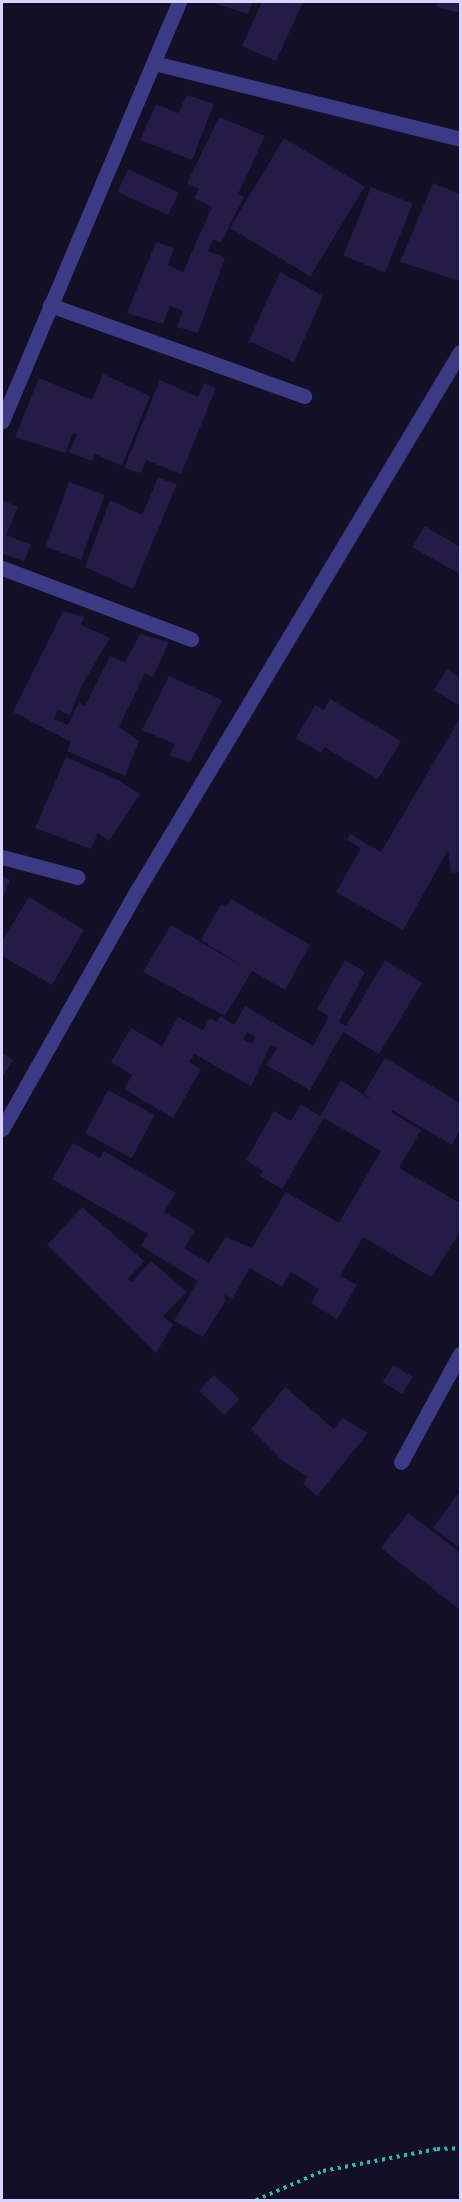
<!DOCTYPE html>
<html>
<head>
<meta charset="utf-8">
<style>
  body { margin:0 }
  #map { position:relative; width:462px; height:2202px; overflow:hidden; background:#130f26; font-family:"Golos Text",sans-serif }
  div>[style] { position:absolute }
  .building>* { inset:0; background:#241b47; transform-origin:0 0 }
  .path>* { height:4px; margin-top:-2px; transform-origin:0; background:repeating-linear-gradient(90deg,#2fb8b0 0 3px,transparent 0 7.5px) }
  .minor>* { height:15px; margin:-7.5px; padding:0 7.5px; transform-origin:7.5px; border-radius:7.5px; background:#3d3a85 }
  span { translate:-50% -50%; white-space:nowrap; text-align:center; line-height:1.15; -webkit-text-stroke:5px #130f26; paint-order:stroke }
  .frame { position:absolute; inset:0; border:3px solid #d9d4ff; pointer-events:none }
</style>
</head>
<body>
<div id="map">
  <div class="building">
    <i style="clip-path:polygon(211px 2px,253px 2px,248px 14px)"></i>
    <i style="clip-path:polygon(262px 2px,303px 2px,276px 61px,242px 46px)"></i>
    <i style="clip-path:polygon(438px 2px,460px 2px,460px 13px,436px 7px)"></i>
    <i style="clip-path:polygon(187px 95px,214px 104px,192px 160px,140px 140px,156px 104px,178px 113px)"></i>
    <i style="clip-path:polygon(219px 117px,265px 136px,238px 194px,244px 197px,221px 243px,213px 239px,208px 251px,225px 258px,198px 333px,177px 327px,183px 311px,170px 306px,163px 324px,127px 313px,156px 242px,174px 248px,168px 265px,183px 272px,212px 207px,194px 198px,199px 189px,187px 183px)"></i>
    <i style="left:284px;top:138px;width:94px;height:105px;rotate:31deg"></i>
    <i style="left:128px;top:169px;width:56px;height:25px;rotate:25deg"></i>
    <i style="clip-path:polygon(433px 183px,460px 194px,460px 281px,400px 262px)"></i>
    <i style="left:371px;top:187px;width:45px;height:74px;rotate:22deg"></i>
    <i style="clip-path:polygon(280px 272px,323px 296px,294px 362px,251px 342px,247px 345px)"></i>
    <i style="clip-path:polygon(103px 374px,150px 396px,122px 466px,95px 454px,92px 461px,69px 452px,77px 434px,73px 433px,65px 453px,15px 437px,39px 378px,92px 400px)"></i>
    <i style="clip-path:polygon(160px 380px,198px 397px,204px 383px,216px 388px,181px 474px,146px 460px,141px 473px,124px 468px)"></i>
    <i style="clip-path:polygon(158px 478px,177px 484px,133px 589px,85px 567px,110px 500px,142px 515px)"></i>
    <i style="left:69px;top:482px;width:38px;height:69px;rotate:20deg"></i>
    <i style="clip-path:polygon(2px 500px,18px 507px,6px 535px,31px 545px,24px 561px,2px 554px)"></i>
    <i style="clip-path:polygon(425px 526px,460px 547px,460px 574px,412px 547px)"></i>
    <i style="clip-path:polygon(63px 611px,84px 617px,81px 625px,110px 638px,83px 683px,70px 715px,58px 710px,54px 719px,68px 725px,79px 702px,85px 706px,110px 656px,125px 662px,140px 634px,169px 642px,153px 677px,145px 673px,119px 727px,139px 741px,125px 776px,67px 751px,71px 742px,13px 712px)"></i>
    <i style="clip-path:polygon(447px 669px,460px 678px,460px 706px,434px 690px)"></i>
    <i style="clip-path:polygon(169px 676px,222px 700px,190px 763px,170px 755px,175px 744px,142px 730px)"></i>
    <i style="clip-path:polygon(330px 699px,401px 741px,378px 779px,324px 747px,321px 753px,296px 738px,315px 705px,324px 710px)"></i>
    <i style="clip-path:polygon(460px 718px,460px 872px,451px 873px,448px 850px,403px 930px,336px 892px,361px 848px,347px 840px,350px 834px,381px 852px)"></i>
    <i style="clip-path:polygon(66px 757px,120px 781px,140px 794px,109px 841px,98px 833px,91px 849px,35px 828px)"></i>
    <i style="clip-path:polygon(2px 876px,10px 880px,2px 899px)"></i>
    <i style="clip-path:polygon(29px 897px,84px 930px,52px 985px,2px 956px,2px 941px)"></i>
    <i style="clip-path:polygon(231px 899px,310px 945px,285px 990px,252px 971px,225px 1016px,143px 972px,171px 925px,242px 966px,201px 940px,221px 904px,226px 907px)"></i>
    <i style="clip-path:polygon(evenodd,345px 960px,365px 972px,339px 1022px,346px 1026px,385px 960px,422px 983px,379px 1054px,343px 1032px,310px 1090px,266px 1065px,277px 1048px,271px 1045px,251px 1086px,194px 1054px,189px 1062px,201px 1069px,173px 1118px,124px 1089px,132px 1075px,111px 1062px,131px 1028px,162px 1046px,178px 1017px,203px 1030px,210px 1018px,217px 1022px,220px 1016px,234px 1025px,245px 1006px,313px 1046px,329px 1016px,317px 1009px,345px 960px,247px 1032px,255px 1037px,252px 1044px,243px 1039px,247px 1032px)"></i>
    <i style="clip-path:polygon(2px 1053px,13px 1060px,2px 1078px)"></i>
    <i style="clip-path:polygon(385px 1058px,460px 1103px,460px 1130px,452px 1145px,392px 1110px,391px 1112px,421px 1130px,399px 1168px,460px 1203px,460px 1232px,431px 1277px,363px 1237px,340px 1276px,357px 1285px,337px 1319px,311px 1303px,319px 1289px,291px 1272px,282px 1287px,250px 1268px,232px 1299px,223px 1294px,226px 1300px,203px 1337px,174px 1321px,198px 1281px,141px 1246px,148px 1234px,52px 1179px,73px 1143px,100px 1158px,104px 1151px,176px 1193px,164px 1212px,195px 1230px,184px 1248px,209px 1263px,226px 1237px,252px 1248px,286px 1192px,339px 1223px,381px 1151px,324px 1118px,282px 1189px,260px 1176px,263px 1171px,246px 1160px,274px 1111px,291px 1121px,301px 1104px,320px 1116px,341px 1080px,372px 1100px,364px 1093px)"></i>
    <i style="left:108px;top:1090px;width:53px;height:49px;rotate:28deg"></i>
    <i style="clip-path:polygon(82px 1207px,144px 1261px,128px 1279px,132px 1282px,151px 1261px,187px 1292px,163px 1316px,173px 1325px,156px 1353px,47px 1245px)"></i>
    <i style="left:393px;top:1365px;width:23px;height:20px;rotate:31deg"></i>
    <i style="left:214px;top:1375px;width:35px;height:22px;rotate:43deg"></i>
    <i style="clip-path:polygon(285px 1387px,334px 1429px,342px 1418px,368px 1433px,317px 1496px,303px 1484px,308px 1477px,283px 1461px,251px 1429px)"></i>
    <i style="clip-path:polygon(460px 1491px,460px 1548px,433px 1528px)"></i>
    <i style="clip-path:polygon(408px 1513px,460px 1552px,460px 1610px,381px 1548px)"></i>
  </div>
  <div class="path">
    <i style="left:256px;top:2200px;width:73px;rotate:-23.4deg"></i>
    <i style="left:323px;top:2171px;width:116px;rotate:-10.9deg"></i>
    <i style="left:437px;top:2149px;width:23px;rotate:-2deg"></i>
  </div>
  <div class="minor">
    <i style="left:154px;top:63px;width:315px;rotate:13.9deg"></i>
    <i style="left:50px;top:305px;width:270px;rotate:19.7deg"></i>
    <i style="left:2px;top:421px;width:455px;rotate:-67.1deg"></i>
    <i style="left:2px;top:568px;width:202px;rotate:20.6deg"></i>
    <i style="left:2px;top:857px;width:78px;rotate:14.9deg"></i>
    <i style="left:2px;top:1129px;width:276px;rotate:-60.5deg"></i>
    <i style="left:138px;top:889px;width:626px;rotate:-59.05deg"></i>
    <i style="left:401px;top:1462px;width:123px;rotate:-61.4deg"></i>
  </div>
  <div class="frame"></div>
</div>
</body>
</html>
